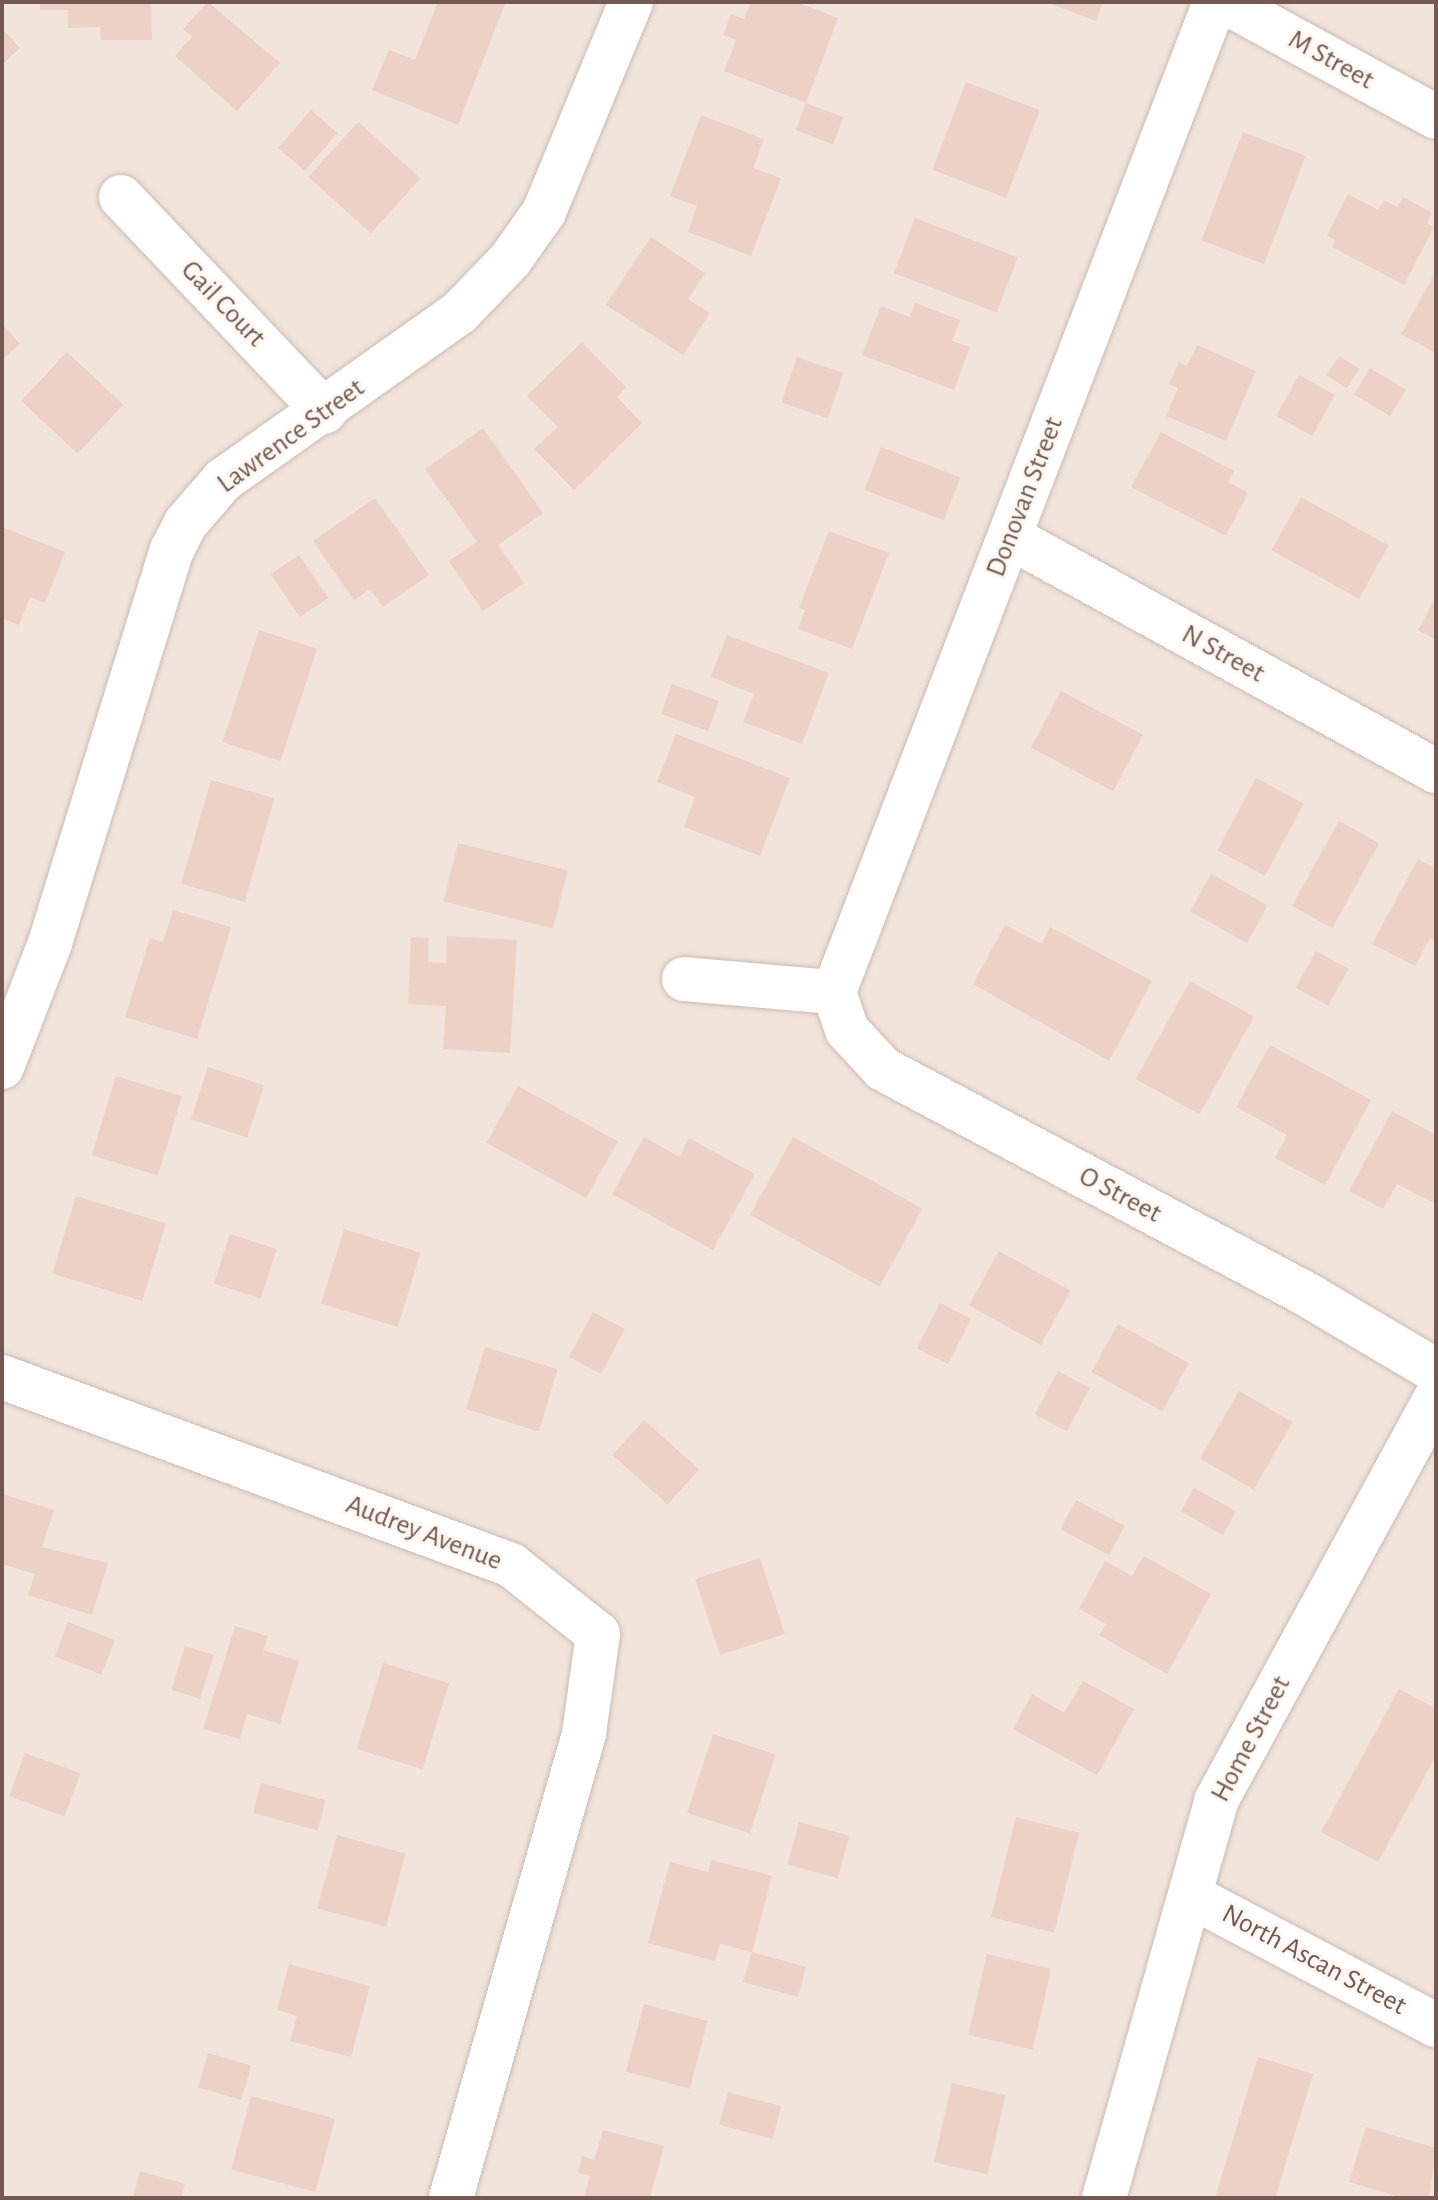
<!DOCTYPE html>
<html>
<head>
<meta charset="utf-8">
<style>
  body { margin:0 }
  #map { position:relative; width:1438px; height:2200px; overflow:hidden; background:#fbf3eb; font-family:"Alegreya Sans",sans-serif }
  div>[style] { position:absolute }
  .residential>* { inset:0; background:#f1e4da; transform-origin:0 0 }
  .building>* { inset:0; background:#edd1c6; transform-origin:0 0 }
  .roads { filter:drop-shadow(0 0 2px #ccbbb2) drop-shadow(0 0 2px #ccbbb2) }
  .street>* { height:44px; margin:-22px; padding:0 22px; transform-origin:22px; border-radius:22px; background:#fff }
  span { translate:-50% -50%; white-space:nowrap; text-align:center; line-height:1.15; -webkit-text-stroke:6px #fdf7f1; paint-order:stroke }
  .street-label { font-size:28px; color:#735951 }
  .frame { position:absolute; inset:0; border:4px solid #735951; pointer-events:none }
</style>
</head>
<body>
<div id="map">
  <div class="residential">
    <i style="left:2px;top:2px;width:1434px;height:2196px"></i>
  </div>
  <div class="building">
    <i style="clip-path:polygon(40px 2px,151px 2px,152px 40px,101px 40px,100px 27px,68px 28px,68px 10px,40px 10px)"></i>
    <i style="clip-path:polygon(208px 2px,280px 63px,237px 111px,175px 56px,192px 36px,183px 29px)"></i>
    <i style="clip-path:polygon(438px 2px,505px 4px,458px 125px,372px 90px,389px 50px,415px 60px)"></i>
    <i style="clip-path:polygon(751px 2px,796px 2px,838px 18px,806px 103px,724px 71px,736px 40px,723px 35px,731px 14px,744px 19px)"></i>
    <i style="clip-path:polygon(1046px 2px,1103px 2px,1096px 21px)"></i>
    <i style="clip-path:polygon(2px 29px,20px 48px,2px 65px)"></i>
    <i style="left:966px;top:82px;width:79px;height:94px;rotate:21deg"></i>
    <i style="left:806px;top:103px;width:40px;height:29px;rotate:21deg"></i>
    <i style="left:311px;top:110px;width:35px;height:50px;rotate:41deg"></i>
    <i style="clip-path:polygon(701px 115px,764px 139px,753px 168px,781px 178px,751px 256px,688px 232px,697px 206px,670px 196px)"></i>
    <i style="left:358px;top:122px;width:84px;height:74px;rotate:42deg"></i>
    <i style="left:1243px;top:132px;width:67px;height:116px;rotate:21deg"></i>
    <i style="clip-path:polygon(1348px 194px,1378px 210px,1384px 200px,1397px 207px,1403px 197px,1432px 213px,1427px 223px,1434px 227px,1404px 285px,1332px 247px,1335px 240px,1327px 236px)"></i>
    <i style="left:915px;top:218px;width:110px;height:59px;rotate:21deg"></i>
    <i style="clip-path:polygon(651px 237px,705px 273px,688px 299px,710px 313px,683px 355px,606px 305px)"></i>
    <i style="clip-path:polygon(1436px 271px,1436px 353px,1401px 334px)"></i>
    <i style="clip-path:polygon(915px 303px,960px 320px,952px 341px,970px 347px,954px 390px,862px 355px,881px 306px,910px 317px)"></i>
    <i style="clip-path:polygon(2px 324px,20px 344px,2px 360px)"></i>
    <i style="clip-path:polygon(582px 342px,626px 387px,617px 397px,642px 423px,574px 490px,534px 449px,558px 427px,527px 396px)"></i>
    <i style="clip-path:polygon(1197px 345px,1256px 371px,1226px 441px,1166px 416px,1178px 388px,1169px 384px,1179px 362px,1187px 366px)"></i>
    <i style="left:67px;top:352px;width:77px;height:67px;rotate:43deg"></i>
    <i style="left:1339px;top:356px;width:24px;height:23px;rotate:33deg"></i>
    <i style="left:797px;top:357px;width:49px;height:48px;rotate:19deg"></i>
    <i style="left:1370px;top:368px;width:42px;height:31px;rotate:31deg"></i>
    <i style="left:1299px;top:375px;width:41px;height:47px;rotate:29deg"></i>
    <i style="clip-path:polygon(483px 428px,543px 513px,498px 545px,524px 583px,483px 611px,449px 561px,477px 542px,425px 469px)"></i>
    <i style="clip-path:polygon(1161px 432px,1234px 471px,1228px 482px,1248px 493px,1226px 536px,1131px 487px)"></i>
    <i style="left:881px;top:447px;width:85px;height:46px;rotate:21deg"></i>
    <i style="left:1301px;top:497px;width:100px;height:61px;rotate:29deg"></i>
    <i style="clip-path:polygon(375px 498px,429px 575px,383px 607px,370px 589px,354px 600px,313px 541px)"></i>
    <i style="clip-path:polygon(2px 527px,65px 552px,45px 603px,30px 597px,19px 625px,2px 618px)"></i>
    <i style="clip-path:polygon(829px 531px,889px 553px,852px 649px,798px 629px,805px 610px,799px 608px)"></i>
    <i style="left:299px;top:555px;width:52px;height:34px;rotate:56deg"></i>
    <i style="clip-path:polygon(1436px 597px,1436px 640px,1418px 630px)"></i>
    <i style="left:259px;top:630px;width:61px;height:118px;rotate:18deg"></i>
    <i style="clip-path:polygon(727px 635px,829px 673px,802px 744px,743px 722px,754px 694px,711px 677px)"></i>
    <i style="left:672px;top:684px;width:50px;height:32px;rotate:20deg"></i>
    <i style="left:1061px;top:691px;width:93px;height:64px;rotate:28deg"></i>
    <i style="clip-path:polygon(676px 734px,790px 778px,760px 856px,684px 827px,695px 797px,657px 782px)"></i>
    <i style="left:1256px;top:778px;width:54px;height:82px;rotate:28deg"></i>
    <i style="left:211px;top:780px;width:66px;height:108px;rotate:16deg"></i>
    <i style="left:1339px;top:821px;width:46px;height:97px;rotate:29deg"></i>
    <i style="left:458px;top:843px;width:113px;height:60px;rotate:14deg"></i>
    <i style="clip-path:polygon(1418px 859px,1436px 869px,1436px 942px,1430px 938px,1415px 966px,1372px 944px)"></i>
    <i style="left:1211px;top:874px;width:65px;height:43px;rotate:29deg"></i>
    <i style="clip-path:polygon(173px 910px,231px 927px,197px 1039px,125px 1017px,150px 938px,163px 942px)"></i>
    <i style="clip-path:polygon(1005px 925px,1042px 944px,1050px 927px,1152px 981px,1109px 1061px,973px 984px)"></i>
    <i style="clip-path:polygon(447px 936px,517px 940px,510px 1053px,443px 1049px,446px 1006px,408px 1004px,411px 937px,429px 938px,428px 962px,446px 963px)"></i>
    <i style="left:1316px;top:951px;width:37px;height:42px;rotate:29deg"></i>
    <i style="left:1190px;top:981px;width:73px;height:112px;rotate:29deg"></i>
    <i style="clip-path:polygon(1270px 1045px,1371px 1100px,1325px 1185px,1275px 1158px,1287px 1135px,1236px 1107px)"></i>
    <i style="left:208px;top:1067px;width:59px;height:55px;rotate:18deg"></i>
    <i style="left:116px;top:1076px;width:69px;height:83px;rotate:17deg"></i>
    <i style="left:518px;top:1086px;width:114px;height:65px;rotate:29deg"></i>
    <i style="clip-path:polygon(1392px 1111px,1436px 1135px,1436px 1204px,1397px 1184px,1383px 1209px,1349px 1191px)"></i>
    <i style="clip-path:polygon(644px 1137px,679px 1157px,689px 1138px,755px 1174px,713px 1250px,612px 1194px)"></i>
    <i style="left:793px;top:1137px;width:148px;height:89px;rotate:29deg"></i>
    <i style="left:76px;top:1196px;width:94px;height:81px;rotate:17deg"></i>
    <i style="left:344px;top:1229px;width:80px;height:78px;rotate:17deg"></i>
    <i style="left:230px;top:1234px;width:49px;height:52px;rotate:18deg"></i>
    <i style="left:999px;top:1251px;width:82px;height:62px;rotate:29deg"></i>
    <i style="left:940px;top:1303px;width:35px;height:51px;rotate:27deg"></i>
    <i style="left:593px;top:1312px;width:36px;height:51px;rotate:28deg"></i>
    <i style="left:1118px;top:1324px;width:81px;height:55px;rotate:29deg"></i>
    <i style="left:485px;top:1347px;width:76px;height:65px;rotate:17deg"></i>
    <i style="left:1058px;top:1371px;width:36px;height:49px;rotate:28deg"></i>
    <i style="left:1239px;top:1391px;width:62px;height:78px;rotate:30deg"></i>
    <i style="left:644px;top:1420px;width:74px;height:47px;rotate:42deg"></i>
    <i style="left:1194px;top:1488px;width:48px;height:27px;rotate:29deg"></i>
    <i style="clip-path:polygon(2px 1494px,54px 1510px,42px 1547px,108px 1563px,92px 1615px,28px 1595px,35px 1574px,2px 1564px)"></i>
    <i style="left:1076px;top:1500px;width:55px;height:33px;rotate:28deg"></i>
    <i style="clip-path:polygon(1144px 1556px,1211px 1594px,1167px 1674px,1099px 1635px,1106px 1624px,1079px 1609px,1105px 1561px,1132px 1576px)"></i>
    <i style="left:760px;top:1558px;width:80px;height:68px;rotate:72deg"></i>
    <i style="left:68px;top:1622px;width:50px;height:37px;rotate:21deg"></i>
    <i style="clip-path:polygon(235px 1626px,268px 1636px,263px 1650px,299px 1661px,280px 1724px,247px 1714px,240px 1739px,203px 1729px)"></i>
    <i style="left:185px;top:1646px;width:30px;height:46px;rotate:17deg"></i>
    <i style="left:383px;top:1663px;width:69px;height:90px;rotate:17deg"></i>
    <i style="clip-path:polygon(1083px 1681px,1134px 1709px,1097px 1775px,1013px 1729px,1032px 1694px,1064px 1713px)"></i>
    <i style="clip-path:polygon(1399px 1689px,1436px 1709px,1436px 1756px,1378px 1862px,1321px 1832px)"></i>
    <i style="left:713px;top:1734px;width:66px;height:83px;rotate:18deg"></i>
    <i style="left:25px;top:1753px;width:59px;height:46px;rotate:20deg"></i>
    <i style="left:261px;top:1783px;width:67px;height:31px;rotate:15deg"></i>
    <i style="left:1016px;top:1817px;width:65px;height:103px;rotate:14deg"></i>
    <i style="left:799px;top:1822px;width:52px;height:44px;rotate:15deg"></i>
    <i style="left:337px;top:1835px;width:71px;height:76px;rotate:15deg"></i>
    <i style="clip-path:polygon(712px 1860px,772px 1876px,752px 1952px,806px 1967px,798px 1997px,743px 1982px,752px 1952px,720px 1944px,715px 1961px,648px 1943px,670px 1862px,708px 1872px)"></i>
    <i style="left:987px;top:1954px;width:66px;height:83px;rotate:13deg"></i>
    <i style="clip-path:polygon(289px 1964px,370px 1986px,351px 2057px,290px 2041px,297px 2016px,277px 2010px)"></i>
    <i style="left:644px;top:2004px;width:66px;height:70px;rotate:15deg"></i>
    <i style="left:208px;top:2053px;width:45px;height:36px;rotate:16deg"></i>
    <i style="clip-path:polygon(1258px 2057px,1313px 2074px,1276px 2195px,1282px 2198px,1215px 2198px)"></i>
    <i style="left:952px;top:2083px;width:55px;height:81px;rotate:13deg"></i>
    <i style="left:728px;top:2092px;width:55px;height:34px;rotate:15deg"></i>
    <i style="left:251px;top:2096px;width:87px;height:76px;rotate:15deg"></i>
    <i style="clip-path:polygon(1366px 2127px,1436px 2148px,1429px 2198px,1403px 2198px,1349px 2182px)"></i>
    <i style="clip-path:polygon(603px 2130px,664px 2146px,650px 2198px,584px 2198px,590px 2176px,578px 2173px,582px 2156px,594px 2160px)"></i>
    <i style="clip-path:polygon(140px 2171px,185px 2184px,181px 2198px,133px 2198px)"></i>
  </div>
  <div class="roads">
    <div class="street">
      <i style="left:1225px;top:2px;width:240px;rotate:28.6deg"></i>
      <i style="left:121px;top:197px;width:296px;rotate:46.5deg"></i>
      <i style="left:1010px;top:537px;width:486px;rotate:28.8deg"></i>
      <i style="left:684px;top:979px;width:151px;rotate:5deg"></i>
      <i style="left:834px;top:992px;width:1061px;rotate:-68.95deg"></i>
      <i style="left:834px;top:992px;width:40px;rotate:71.1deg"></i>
      <i style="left:847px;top:1030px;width:53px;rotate:47.3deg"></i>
      <i style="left:883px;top:1069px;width:485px;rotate:28deg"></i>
      <i style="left:1311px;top:1297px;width:145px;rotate:30.6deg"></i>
      <i style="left:2px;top:1067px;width:133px;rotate:-68.8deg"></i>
      <i style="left:50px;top:943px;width:412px;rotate:-72.8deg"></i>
      <i style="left:172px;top:550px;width:30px;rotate:-63deg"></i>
      <i style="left:186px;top:523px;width:57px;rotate:-49.3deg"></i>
      <i style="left:223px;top:480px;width:289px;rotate:-35.3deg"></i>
      <i style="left:459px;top:313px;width:74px;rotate:-46.1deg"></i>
      <i style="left:510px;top:260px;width:59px;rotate:-54.7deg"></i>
      <i style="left:544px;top:212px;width:227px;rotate:-67.5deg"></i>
      <i style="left:2px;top:1377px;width:543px;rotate:20.27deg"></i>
      <i style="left:511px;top:1565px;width:111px;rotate:38.4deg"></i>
      <i style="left:598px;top:1634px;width:101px;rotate:98deg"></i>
      <i style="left:584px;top:1734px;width:483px;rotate:106deg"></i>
      <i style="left:1191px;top:1896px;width:277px;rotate:27.8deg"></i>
      <i style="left:1104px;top:2198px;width:412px;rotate:-74.2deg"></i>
      <i style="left:1216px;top:1801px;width:460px;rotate:-61.4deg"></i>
    </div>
  </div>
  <div class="street-label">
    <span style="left:1331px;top:60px;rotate:29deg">M Street</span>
    <span style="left:223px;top:304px;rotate:46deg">Gail Court</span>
    <span style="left:291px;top:436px;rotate:-36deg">Lawrence Street</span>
    <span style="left:1025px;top:497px;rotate:-69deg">Donovan Street</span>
    <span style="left:1223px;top:654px;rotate:29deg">N Street</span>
    <span style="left:1120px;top:1195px;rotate:28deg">O Street</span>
    <span style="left:424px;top:1533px;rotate:21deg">Audrey Avenue</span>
    <span style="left:1251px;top:1739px;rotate:-62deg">Home Street</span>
    <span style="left:1314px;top:1960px;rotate:28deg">North Ascan Street</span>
  </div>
  <div class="frame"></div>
</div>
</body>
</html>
